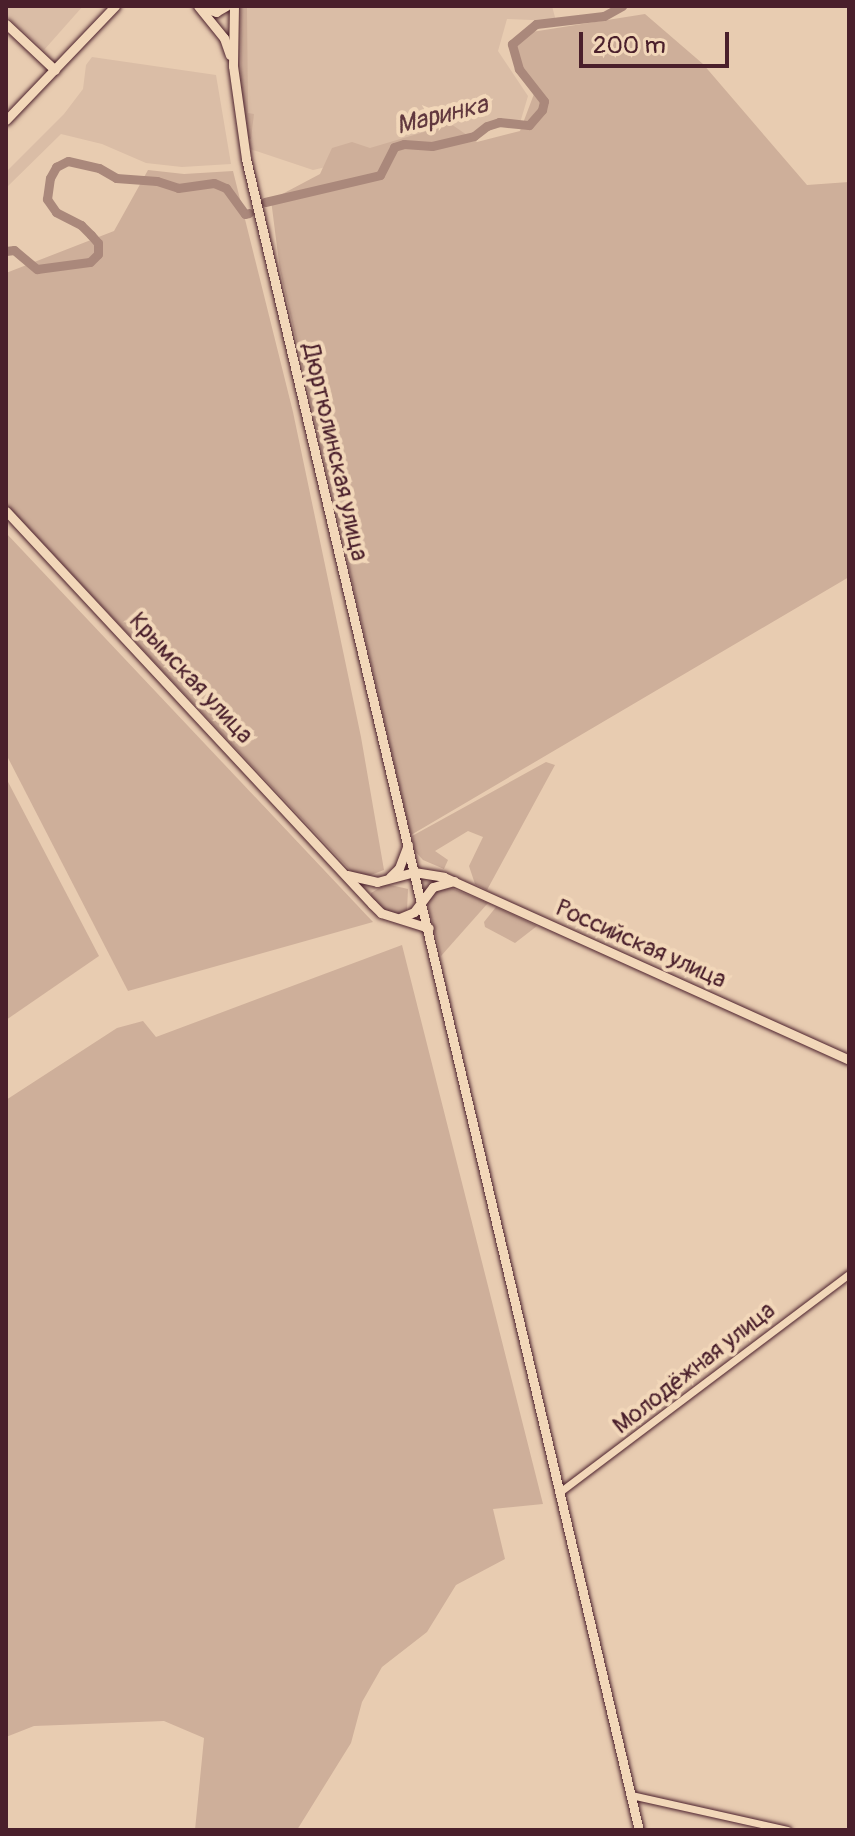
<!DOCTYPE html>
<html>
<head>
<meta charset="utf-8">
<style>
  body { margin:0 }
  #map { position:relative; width:855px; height:1836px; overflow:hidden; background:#e8ccb1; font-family:Pangolin,sans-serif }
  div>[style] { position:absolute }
  .built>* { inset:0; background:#dabda6 }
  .green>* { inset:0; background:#ceaf9a }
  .river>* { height:9px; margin:-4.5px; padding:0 4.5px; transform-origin:4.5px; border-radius:4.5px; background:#aa887b }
  .roads { filter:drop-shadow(0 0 2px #4a1f2b) drop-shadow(0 0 2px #4a1f2b) }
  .minor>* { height:7px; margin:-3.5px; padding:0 3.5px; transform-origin:3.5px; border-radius:3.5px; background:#f2d7b9 }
  .major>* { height:9px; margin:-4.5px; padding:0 4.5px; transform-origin:4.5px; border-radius:4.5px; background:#f2d7b9 }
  span { translate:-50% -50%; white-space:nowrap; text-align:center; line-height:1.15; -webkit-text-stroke:8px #f2d7b9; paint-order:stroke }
  .street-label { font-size:24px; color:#4a1f2b }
  .water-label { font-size:26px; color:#62393f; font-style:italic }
  .frame { position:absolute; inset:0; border:8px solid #4a1f2b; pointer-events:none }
  .scale { position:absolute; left:579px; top:32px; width:150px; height:36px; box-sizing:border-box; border:4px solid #4a1f2b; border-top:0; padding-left:10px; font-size:24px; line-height:28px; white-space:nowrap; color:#4a1f2b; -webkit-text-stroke:6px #f2d7b9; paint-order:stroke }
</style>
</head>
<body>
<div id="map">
  <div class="built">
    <i style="clip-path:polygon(6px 6px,83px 6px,44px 50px,6px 16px)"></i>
    <i style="clip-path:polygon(240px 6px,552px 6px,556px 21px,507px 19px,498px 51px,528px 96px,520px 123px,313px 170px,247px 148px,238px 94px)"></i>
    <i style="clip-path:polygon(92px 57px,216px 75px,231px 164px,182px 167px,146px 163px,102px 144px,61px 134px,6px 188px,6px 172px,64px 114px,83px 89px,86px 65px)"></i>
  </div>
  <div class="green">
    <i style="clip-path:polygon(241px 6px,247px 6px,248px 113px,254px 114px,251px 139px,247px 139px,241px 86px)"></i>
    <i style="clip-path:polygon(645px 14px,703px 64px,807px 185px,849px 182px,849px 577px,411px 835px,280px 270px,271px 200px,320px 174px,332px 148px,352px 142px,370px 148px,451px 124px,477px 142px,520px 131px,534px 94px,516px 72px,513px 54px,519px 34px)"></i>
    <i style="clip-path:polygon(148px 170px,184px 174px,233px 171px,293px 412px,361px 737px,384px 870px,363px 878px,351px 871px,6px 504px,6px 273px,114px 231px)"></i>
    <i style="clip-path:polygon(6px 533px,373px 922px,128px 991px,6px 754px)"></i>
    <i style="clip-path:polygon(546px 762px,555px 765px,487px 890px,475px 884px,469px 866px,483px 837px,468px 831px,435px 851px,448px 860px,444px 869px,423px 860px,415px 851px,412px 836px)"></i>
    <i style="clip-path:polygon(6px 778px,99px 956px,6px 1020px)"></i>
    <i style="clip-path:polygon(386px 884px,408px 889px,407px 910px,395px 915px,385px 912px,371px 899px,371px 893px)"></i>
    <i style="clip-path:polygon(449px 887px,488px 903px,441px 956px,427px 902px,435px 890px)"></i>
    <i style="clip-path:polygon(496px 907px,537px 926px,515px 943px,485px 927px,484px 922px)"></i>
    <i style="clip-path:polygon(402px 945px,543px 1504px,493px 1509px,505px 1559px,456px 1585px,427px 1632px,382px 1667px,362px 1702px,351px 1743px,297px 1830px,195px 1830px,204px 1738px,164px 1721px,34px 1726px,6px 1737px,6px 1100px,117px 1028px,143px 1021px,156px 1037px)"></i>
  </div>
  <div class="river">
    <i style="left:265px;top:202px;width:118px;rotate:-13.2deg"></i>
    <i style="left:380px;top:175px;width:31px;rotate:-63deg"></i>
    <i style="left:394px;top:147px;width:10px;rotate:-17deg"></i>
    <i style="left:404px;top:144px;width:28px;rotate:4deg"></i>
    <i style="left:432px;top:146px;width:43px;rotate:-13.4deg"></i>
    <i style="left:474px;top:136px;width:16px;rotate:-38deg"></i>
    <i style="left:487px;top:126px;width:13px;rotate:-18deg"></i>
    <i style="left:499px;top:122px;width:30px;rotate:6deg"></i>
    <i style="left:529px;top:125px;width:20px;rotate:-49deg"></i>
    <i style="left:542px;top:110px;width:9px;rotate:-77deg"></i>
    <i style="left:544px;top:101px;width:41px;rotate:-128deg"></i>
    <i style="left:519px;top:69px;width:26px;rotate:-106deg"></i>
    <i style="left:512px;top:44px;width:31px;rotate:-40deg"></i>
    <i style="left:536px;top:24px;width:68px;rotate:-6.7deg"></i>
    <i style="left:604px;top:16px;width:21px;rotate:-29deg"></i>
    <i style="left:6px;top:251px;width:8px;rotate:-7deg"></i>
    <i style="left:14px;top:250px;width:30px;rotate:40deg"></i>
    <i style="left:37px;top:269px;width:53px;rotate:-7.5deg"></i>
    <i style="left:90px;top:262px;width:11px;rotate:-45deg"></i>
    <i style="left:98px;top:254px;width:11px;rotate:-90deg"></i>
    <i style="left:98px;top:243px;width:11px;rotate:-131deg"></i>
    <i style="left:91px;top:235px;width:14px;rotate:-135deg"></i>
    <i style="left:81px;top:225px;width:28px;rotate:-153deg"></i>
    <i style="left:56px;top:212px;width:16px;rotate:-125deg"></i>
    <i style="left:47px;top:199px;width:21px;rotate:-82deg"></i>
    <i style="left:50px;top:178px;width:13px;rotate:-61deg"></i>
    <i style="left:56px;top:167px;width:13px;rotate:-27deg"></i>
    <i style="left:68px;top:161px;width:32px;rotate:13deg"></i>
    <i style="left:99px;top:168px;width:20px;rotate:30deg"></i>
    <i style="left:116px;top:178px;width:41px;rotate:4.2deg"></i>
    <i style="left:157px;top:181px;width:22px;rotate:18deg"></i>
    <i style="left:178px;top:188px;width:36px;rotate:-8deg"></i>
    <i style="left:214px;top:183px;width:13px;rotate:23deg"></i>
    <i style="left:226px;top:188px;width:32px;rotate:54deg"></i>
    <i style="left:245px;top:214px;width:4px;rotate:-14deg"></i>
  </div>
  <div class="roads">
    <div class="minor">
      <i style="left:561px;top:1491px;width:361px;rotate:-37deg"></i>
      <i style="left:631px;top:1795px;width:160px;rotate:12.6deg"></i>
    </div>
    <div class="major">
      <i style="left:198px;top:6px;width:41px;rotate:50.9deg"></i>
      <i style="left:224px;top:38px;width:18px;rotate:71deg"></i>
      <i style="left:234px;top:6px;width:60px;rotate:91deg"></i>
      <i style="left:233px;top:66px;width:94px;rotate:82deg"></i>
      <i style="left:246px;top:159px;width:1717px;rotate:76.77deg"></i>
      <i style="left:204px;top:8px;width:13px;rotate:18deg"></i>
      <i style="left:216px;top:12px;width:12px;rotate:-31deg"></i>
      <i style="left:6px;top:24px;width:67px;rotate:43.2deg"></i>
      <i style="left:6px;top:120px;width:158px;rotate:-46.3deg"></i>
      <i style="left:6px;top:511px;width:537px;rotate:47.04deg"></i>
      <i style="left:372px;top:904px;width:13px;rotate:45deg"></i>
      <i style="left:381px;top:913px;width:50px;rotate:17.4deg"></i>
      <i style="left:347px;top:875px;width:31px;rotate:13deg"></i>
      <i style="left:377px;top:882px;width:38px;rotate:-15deg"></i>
      <i style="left:414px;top:872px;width:30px;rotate:9deg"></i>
      <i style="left:444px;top:877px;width:444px;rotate:24.3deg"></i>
      <i style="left:390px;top:877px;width:13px;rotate:-45deg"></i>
      <i style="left:399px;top:868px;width:25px;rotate:-69deg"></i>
      <i style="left:400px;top:918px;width:15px;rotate:-23deg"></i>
      <i style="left:414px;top:912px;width:31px;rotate:-53deg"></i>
      <i style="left:433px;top:887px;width:22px;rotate:-16deg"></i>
    </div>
  </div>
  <div class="street-label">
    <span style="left:335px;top:452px;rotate:77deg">Дюртюлинская улица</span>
    <span style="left:191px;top:678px;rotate:47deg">Крымская улица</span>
    <span style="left:641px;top:944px;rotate:24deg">Российская улица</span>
    <span style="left:694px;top:1368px;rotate:-38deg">Молодёжная улица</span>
  </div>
  <div class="water-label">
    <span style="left:442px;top:116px;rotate:-14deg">Маринка</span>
  </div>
  <div class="frame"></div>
  <div class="scale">200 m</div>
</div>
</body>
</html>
